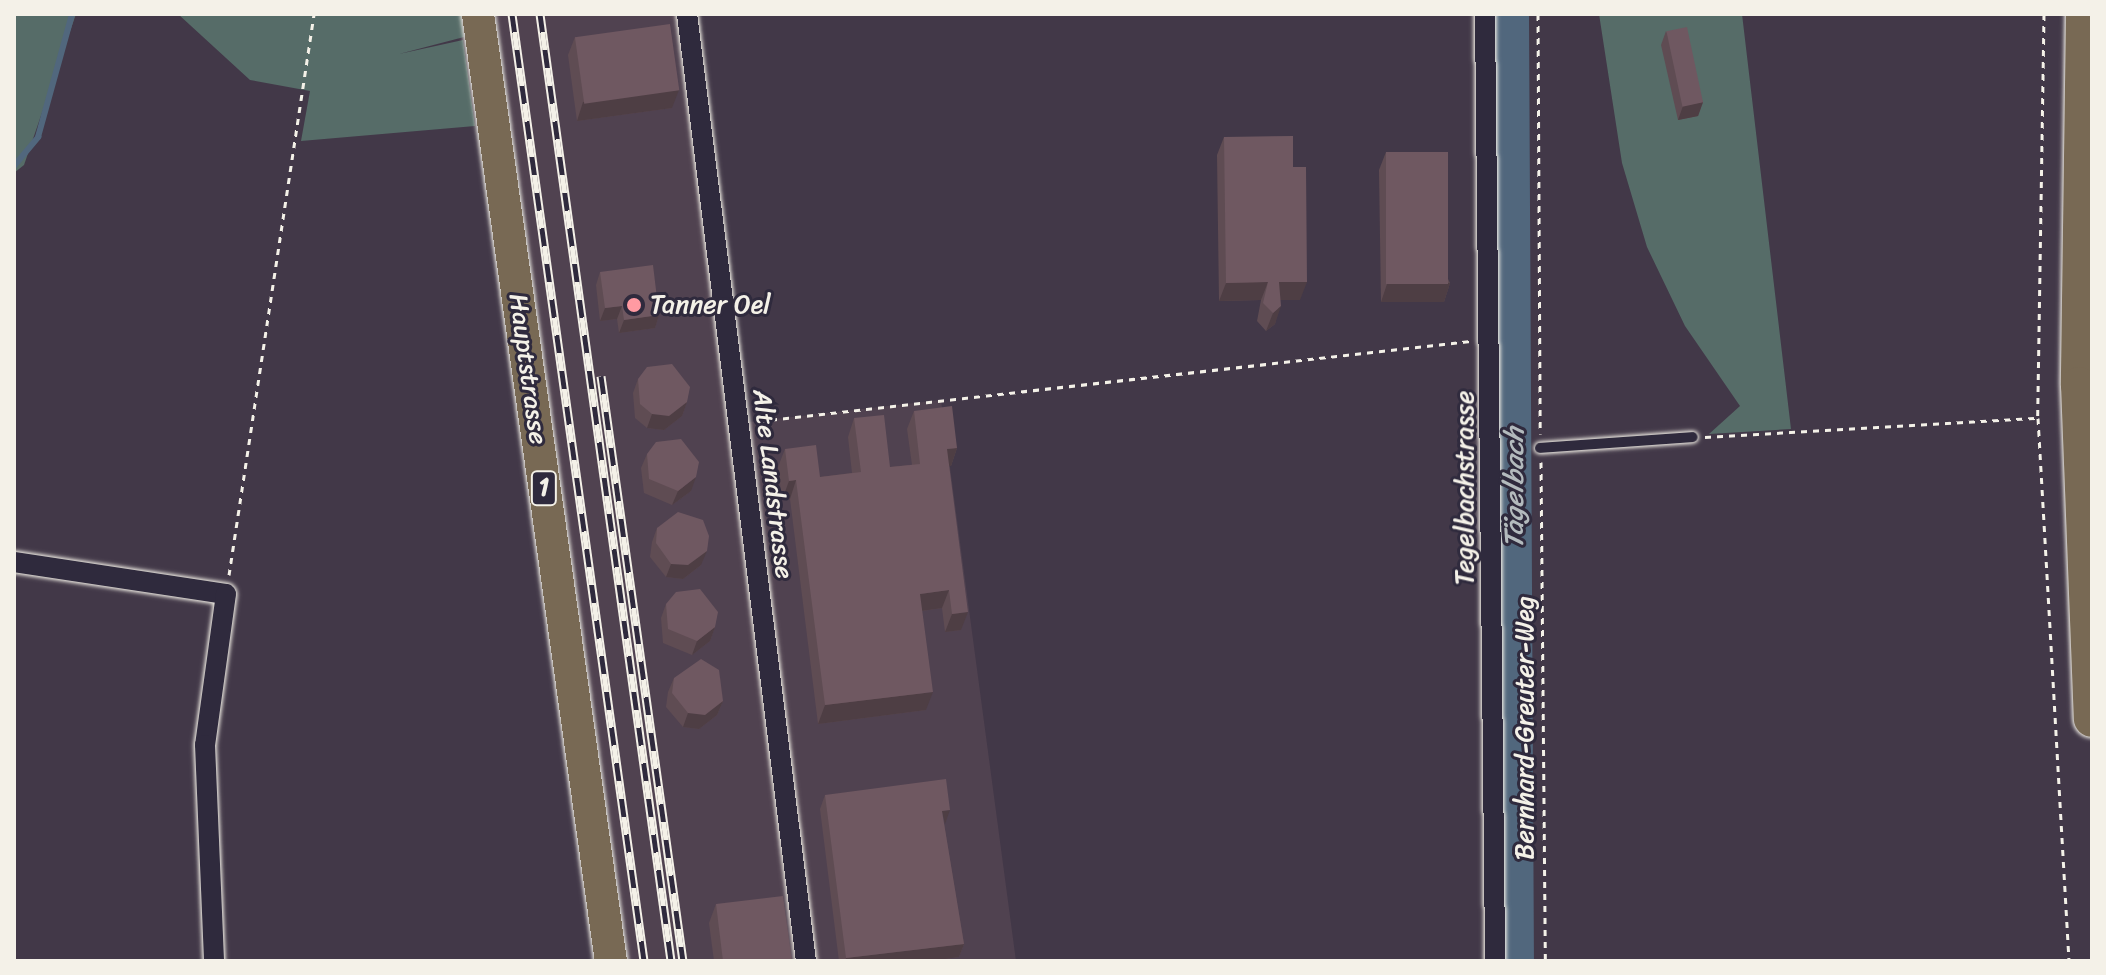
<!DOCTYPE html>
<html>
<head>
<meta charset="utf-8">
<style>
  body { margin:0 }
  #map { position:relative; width:2106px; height:975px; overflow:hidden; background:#423848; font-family:Sriracha,sans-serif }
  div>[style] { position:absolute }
  .built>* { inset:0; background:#504250 }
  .green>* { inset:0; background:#566c68 }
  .stream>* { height:6px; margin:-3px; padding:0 3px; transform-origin:3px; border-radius:3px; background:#51677d }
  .river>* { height:34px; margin:-17px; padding:0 17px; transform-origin:17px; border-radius:17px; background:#51677d }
  .path>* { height:3px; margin-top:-1.5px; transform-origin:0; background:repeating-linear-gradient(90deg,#f4f1e8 0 6px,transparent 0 12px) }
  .roads { filter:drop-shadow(0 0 2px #f4f1e8) drop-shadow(0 0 2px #f4f1e8) }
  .lane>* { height:10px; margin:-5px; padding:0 5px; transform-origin:5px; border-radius:5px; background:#2f2a3d }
  .street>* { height:20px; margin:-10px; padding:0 10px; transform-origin:10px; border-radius:10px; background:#2f2a3d }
  .primary>* { height:32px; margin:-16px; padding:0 16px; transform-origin:16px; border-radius:16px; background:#786954 }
  .highway>* { height:36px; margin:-18px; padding:0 18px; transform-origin:18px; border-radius:18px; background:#786954 }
  .rail>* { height:9px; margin-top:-4.5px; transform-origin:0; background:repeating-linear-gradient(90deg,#2f2a3d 0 18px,#f4f1e8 0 36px); box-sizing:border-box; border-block:2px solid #f4f1e8 }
  .wall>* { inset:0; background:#5f4c53 }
  .shaded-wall>* { inset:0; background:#4e3e44 }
  .building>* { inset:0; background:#6f5861; transform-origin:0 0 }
  .dots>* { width:22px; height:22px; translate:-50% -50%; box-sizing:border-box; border:4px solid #2f2a3d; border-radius:50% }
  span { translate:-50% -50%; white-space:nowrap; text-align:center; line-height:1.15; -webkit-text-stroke:6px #2f2a3d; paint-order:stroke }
  .shield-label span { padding:2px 6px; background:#2f2a3d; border:2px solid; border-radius:6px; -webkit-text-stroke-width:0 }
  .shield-label { font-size:24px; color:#f4f1e8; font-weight:700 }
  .poi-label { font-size:26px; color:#f4f1e8 }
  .left { translate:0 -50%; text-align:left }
  .street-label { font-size:26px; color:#f4f1e8 }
  .water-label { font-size:28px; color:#b3babd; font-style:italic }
  .frame { position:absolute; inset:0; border:16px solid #f4f1e8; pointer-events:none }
</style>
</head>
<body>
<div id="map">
  <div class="built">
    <i style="clip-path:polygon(496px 14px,687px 14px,740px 423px,941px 400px,1016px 961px,629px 961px)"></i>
  </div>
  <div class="green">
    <i style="clip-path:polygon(14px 14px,76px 14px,24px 165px,14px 173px)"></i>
    <i style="clip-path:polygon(178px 14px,461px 14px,464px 37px,399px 54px,463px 40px,475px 126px,301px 141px,310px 91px,250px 80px)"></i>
    <i style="clip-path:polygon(1599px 14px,1742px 14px,1791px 429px,1709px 434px,1740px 406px,1685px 326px,1647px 247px,1622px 163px)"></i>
  </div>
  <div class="stream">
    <i style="left:14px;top:166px;width:38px;rotate:-50deg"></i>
    <i style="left:38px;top:137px;width:128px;rotate:-74.5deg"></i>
  </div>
  <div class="river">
    <i style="left:1512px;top:14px;width:947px;rotate:89.7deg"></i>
  </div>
  <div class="path">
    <i style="left:1538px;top:14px;width:420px;rotate:89.7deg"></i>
    <i style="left:2044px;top:14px;width:404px;rotate:90.9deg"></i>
    <i style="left:2038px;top:418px;width:544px;rotate:86.73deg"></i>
    <i style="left:759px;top:421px;width:716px;rotate:-6.41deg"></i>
    <i style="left:1705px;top:437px;width:333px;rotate:-3.3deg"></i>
    <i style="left:1541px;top:462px;width:499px;rotate:89.5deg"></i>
    <i style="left:229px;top:575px;width:567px;rotate:-81.38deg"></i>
  </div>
  <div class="roads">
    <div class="lane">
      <i style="left:1540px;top:448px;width:153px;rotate:-4.1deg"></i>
    </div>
    <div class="street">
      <i style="left:687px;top:14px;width:954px;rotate:82.84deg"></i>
      <i style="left:1485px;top:14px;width:947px;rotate:89.39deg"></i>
      <i style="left:14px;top:562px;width:214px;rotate:8.6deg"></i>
      <i style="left:226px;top:594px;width:152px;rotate:97.9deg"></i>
      <i style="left:205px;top:745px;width:216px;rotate:87.6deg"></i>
    </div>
    <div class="primary">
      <i style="left:478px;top:14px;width:956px;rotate:82.01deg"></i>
    </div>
    <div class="highway">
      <i style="left:2084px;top:14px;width:371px;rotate:90.8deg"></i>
      <i style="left:2079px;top:385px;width:334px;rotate:87.8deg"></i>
    </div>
  </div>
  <div class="rail">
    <i style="left:512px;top:14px;width:956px;rotate:82.06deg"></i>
    <i style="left:540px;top:14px;width:956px;rotate:82.12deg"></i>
    <i style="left:601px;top:376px;width:591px;rotate:82.02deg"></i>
  </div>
  <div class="wall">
    <i style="clip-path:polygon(1666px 31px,1703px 102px,1698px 116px,1678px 120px,1661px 45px)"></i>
    <i style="clip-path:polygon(575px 37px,672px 108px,577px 121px,568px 55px)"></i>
    <i style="clip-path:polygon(1224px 137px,1293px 167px,1300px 300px,1280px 300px,1275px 324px,1266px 331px,1257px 321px,1261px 300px,1219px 301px,1217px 155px)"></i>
    <i style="clip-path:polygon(1386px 152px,1450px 283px,1444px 302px,1381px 302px,1379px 170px)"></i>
    <i style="clip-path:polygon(600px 272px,659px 315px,655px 328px,619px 333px,617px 319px,600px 321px,596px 285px)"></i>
    <i style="clip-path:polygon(638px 379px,687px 402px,682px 416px,664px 430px,647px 428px,635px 418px,633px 393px)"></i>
    <i style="clip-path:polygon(914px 411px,957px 448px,951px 466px,949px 466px,961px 630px,945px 632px,942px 608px,922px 611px,926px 710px,818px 724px,790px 499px,782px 500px,778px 467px,785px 449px,820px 477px,852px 473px,848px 437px,854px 418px,890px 467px,912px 465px,907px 429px)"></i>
    <i style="clip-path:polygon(647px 454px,691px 491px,672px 505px,644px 493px,641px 468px)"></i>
    <i style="clip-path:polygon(657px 528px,701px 565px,683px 579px,666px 577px,650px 557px,652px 542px)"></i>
    <i style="clip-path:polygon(666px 604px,715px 627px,710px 641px,692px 655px,663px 643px,661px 618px)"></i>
    <i style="clip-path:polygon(674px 678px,723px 701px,717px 715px,699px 729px,683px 727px,666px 707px,668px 692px)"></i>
    <i style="clip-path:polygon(825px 795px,944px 824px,964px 944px,959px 957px,931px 961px,839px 961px,820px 809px)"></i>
    <i style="clip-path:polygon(716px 904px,792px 961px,714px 961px,709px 923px)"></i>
  </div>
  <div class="shaded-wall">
    <i style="clip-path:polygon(679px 90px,672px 108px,577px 121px,583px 102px)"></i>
    <i style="clip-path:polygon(1703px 102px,1698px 116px,1678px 120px,1683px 106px)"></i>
    <i style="clip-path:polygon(1268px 282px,1261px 300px,1219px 301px,1226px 283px)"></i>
    <i style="clip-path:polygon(1279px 282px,1307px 282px,1300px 300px,1272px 300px)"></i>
    <i style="clip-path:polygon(1450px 283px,1444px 302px,1381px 302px,1387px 284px)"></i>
    <i style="clip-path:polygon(622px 306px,617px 319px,600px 321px,605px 308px)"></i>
    <i style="clip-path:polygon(1281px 306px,1275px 324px,1266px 331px,1273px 313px)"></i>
    <i style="clip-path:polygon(659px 315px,655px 328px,619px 333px,624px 320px)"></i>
    <i style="clip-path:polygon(687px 402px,682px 416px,664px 430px,647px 428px,652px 414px)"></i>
    <i style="clip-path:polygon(957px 448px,951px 466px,941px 467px,947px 449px)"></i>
    <i style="clip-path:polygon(696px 477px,691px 491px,672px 505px,678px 491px)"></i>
    <i style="clip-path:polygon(796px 480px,790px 499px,782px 500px,789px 481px)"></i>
    <i style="clip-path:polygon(707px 551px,701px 565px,683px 579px,666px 577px,671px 564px)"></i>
    <i style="clip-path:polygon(949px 590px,942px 608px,914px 612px,920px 594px)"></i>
    <i style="clip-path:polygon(968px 612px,961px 630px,945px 632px,952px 614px)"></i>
    <i style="clip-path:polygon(715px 627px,710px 641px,692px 655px,697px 641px)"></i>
    <i style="clip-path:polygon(933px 692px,926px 710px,818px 724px,825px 705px)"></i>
    <i style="clip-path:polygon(723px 701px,717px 715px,699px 729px,683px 727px,688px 713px)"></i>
    <i style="clip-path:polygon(950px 810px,945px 824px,942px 811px)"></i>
    <i style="clip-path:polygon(964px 944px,959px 957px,931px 961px,845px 961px,846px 958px)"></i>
  </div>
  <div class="building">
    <i style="left:670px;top:24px;width:67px;height:96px;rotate:82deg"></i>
    <i style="left:1687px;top:27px;width:77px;height:21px;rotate:78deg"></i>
    <i style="clip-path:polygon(1293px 136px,1293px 167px,1306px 167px,1307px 282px,1279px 282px,1281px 306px,1273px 313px,1263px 303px,1268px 282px,1226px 283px,1224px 137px)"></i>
    <i style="left:1386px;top:152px;width:62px;height:132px"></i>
    <i style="clip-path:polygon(653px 265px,659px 315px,624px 320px,622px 306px,605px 308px,600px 272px)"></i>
    <i style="clip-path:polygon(672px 364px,690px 387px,687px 402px,669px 416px,652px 414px,640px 404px,638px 379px,647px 367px)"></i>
    <i style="clip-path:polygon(952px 406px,957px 448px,947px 449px,968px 612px,952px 614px,949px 590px,920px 594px,933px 692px,825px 705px,796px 480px,789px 481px,785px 449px,816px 445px,820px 477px,861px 472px,854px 418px,884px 415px,890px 467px,920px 464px,914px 411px)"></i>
    <i style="clip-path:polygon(681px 439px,699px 462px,696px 477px,678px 491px,649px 479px,647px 454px,656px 442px)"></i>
    <i style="clip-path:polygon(678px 512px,703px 520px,709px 536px,707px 551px,688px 565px,671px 564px,656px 543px,657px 528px)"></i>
    <i style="clip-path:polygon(700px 589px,718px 612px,715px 627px,697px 641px,668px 629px,666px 604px,676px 592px)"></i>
    <i style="clip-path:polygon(701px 659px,719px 670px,723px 701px,705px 715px,688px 713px,672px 693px,674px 678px)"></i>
    <i style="clip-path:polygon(946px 779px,950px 810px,942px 811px,964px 944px,846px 958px,825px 795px)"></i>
    <i style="clip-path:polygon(783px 896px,792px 961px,723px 961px,716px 904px)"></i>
  </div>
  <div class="dots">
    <i style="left:634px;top:305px;background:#ff9aa2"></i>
  </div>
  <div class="shield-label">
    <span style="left:544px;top:488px">1</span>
  </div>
  <div class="poi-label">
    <span class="left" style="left:650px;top:305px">Tanner Oel</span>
  </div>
  <div class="street-label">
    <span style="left:528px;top:369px;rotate:82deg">Hauptstrasse</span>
    <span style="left:773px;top:484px;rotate:83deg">Alte Landstrasse</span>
    <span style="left:1465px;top:488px;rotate:-90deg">Tegelbachstrasse</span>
    <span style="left:1525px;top:728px;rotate:-90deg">Bernhard-Greuter-Weg</span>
  </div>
  <div class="water-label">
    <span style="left:1514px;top:488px;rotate:-90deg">Tägelbach</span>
  </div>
  <div class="frame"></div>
</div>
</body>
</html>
